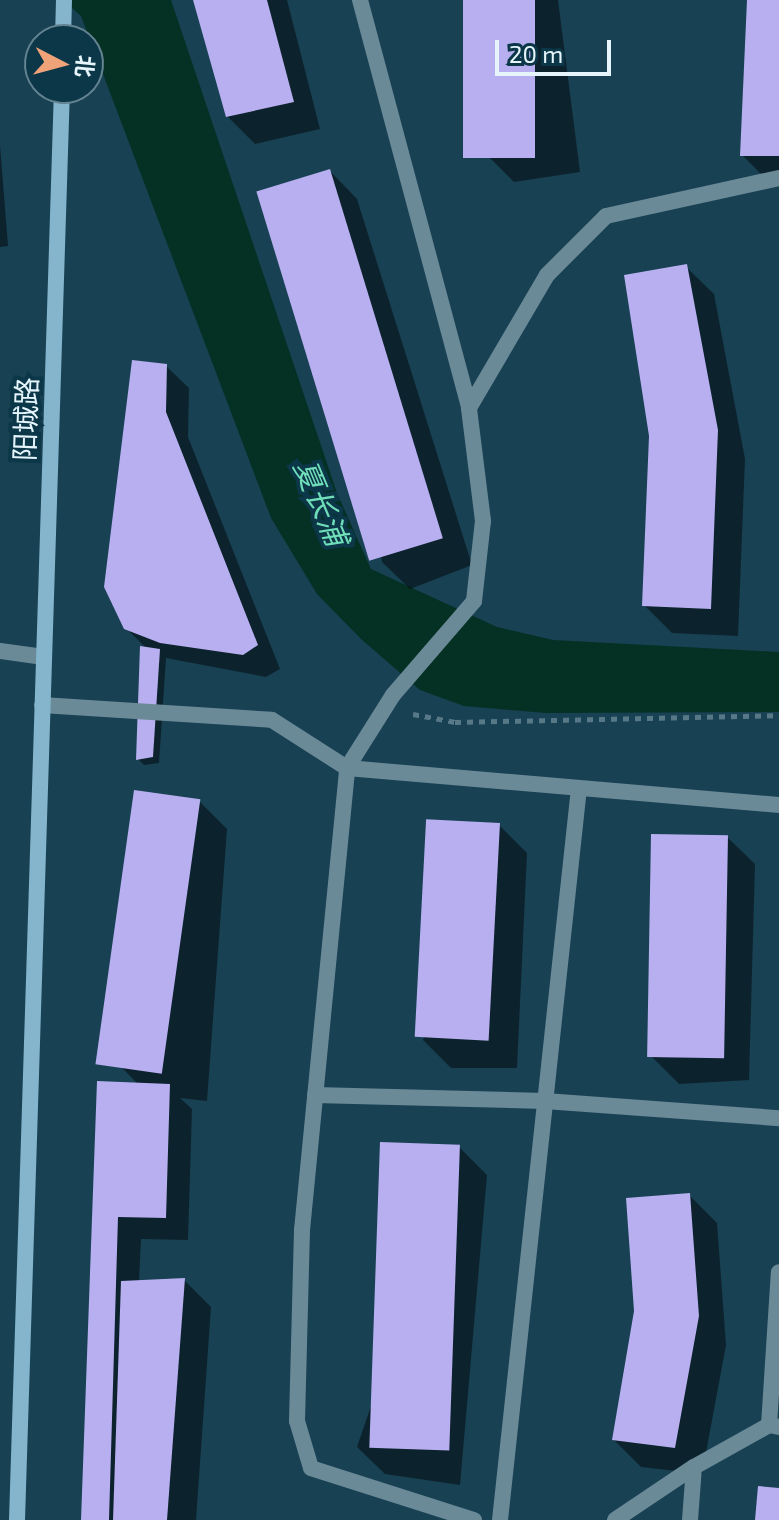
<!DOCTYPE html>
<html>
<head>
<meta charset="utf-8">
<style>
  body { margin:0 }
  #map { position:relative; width:779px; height:1520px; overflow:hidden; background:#184153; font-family:"Exo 2","Noto Sans SC",sans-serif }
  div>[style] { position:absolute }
  .water>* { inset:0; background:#053024 }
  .shadow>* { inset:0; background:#0007 }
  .building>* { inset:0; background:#b7aff0; transform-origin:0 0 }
  .path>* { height:5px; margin-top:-2.5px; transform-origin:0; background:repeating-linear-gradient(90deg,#577886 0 6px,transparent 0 12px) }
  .street>* { height:16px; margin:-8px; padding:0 8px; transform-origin:8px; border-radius:8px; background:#6b8a98 }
  .secondary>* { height:16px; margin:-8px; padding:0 8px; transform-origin:8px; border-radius:8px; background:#84b5cc }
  span { translate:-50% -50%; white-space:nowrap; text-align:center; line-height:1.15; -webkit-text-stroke:8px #0b3748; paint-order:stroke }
  .street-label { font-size:28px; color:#e6f5fc }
  .water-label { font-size:30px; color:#70deb9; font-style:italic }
  .north { position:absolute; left:24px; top:24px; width:80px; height:80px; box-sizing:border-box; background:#0b3748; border:2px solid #638390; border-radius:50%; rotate:96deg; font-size:22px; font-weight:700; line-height:32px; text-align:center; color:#e6f5fc }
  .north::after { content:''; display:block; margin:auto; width:28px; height:36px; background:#f0a278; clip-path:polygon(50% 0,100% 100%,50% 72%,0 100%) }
  .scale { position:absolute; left:495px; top:40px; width:116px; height:36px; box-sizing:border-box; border:4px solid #e6f5fc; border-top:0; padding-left:10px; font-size:24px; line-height:28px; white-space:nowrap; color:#e6f5fc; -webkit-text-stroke:6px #0b3748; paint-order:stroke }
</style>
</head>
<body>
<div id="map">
  <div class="water">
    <i style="clip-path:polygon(63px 0,171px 0,337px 493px,371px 569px,497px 627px,553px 640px,779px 652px,779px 712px,545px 713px,464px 706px,420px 690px,361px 639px,317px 594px,271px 518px,81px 16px)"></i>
  </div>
  <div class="shadow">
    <i style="clip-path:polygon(196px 0,287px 0,320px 129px,255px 144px,227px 116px)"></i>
    <i style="clip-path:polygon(465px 0,558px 0,580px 172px,514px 182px,487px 155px)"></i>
    <i style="clip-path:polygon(749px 0,779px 0,779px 183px,770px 183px,742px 155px)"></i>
    <i style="clip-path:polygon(0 145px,8px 246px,0 247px)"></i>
    <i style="clip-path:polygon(330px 171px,357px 199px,472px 565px,410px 589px,382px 562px)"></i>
    <i style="clip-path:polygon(686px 267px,714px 294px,745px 459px,738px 636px,672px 633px,644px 605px)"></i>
    <i style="clip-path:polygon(166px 366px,189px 388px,188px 437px,280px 669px,266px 677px,166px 658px,159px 763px,144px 765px,138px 759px,147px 649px,126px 628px)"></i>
    <i style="clip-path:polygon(199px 801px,227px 829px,207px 1101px,180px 1098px,192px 1109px,188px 1240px,141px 1239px,139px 1282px,184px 1280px,211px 1307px,196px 1520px,83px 1520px,98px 1083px,139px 1085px,119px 1065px)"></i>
    <i style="clip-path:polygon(499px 825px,527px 853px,517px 1068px,451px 1068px,423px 1040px)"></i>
    <i style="clip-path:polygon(727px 837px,755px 864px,749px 1080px,679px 1084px,651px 1056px)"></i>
    <i style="clip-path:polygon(459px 1147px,487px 1175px,460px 1485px,385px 1474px,357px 1447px)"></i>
    <i style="clip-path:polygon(689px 1195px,717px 1223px,726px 1345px,702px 1474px,641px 1467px,614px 1440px)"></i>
  </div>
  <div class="building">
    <i style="clip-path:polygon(193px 0,267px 0,294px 102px,226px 117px)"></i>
    <i style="left:463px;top:0;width:72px;height:158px"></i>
    <i style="clip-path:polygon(747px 0,779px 0,779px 156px,740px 156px)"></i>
    <i style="left:330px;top:169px;width:386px;height:77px;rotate:73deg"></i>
    <i style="clip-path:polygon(687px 264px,718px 430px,711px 609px,642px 606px,649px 436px,624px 275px)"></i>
    <i style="clip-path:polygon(132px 360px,167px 364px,166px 412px,258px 645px,243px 655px,160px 643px,124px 629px,104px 587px)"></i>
    <i style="clip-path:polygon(140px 646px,160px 649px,153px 757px,136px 760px)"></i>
    <i style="left:134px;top:790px;width:67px;height:277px;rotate:8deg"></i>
    <i style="left:500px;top:823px;width:218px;height:74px;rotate:93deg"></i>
    <i style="left:651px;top:834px;width:77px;height:223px;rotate:1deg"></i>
    <i style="clip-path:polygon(97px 1081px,170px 1084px,166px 1218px,118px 1217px,109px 1520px,81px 1520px)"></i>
    <i style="left:380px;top:1142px;width:80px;height:306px;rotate:2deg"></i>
    <i style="clip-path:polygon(690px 1193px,699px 1316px,675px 1448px,612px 1440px,634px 1311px,626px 1198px)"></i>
    <i style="clip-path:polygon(185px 1278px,167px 1520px,113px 1520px,121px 1281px)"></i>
    <i style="clip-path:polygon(758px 1486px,779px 1488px,779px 1520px,755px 1520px)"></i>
  </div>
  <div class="path">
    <i style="left:413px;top:714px;width:43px;rotate:10.8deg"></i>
    <i style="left:455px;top:722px;width:324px;rotate:-1.2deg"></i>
  </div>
  <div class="street">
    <i style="left:360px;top:0;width:422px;rotate:75deg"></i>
    <i style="left:0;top:651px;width:44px;rotate:7.8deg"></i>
    <i style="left:42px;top:705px;width:230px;rotate:3.7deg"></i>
    <i style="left:272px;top:720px;width:89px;rotate:32.6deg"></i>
    <i style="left:347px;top:768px;width:434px;rotate:4.9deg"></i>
    <i style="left:315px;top:1095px;width:230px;rotate:1.5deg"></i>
    <i style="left:545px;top:1101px;width:235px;rotate:4.2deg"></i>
    <i style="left:769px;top:1425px;width:153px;rotate:-86.3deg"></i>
    <i style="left:474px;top:1520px;width:171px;rotate:-162.3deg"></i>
    <i style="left:311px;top:1468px;width:49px;rotate:-106.6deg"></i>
    <i style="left:297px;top:1421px;width:191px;rotate:-88.5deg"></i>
    <i style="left:302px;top:1230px;width:464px;rotate:-84.4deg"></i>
    <i style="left:347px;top:768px;width:86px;rotate:-57.8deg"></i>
    <i style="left:393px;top:695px;width:124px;rotate:-49.2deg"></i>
    <i style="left:474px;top:601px;width:81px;rotate:-83.6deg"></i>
    <i style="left:483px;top:521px;width:114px;rotate:-97.1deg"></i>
    <i style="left:469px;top:408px;width:154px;rotate:-59.6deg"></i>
    <i style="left:547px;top:275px;width:83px;rotate:-45deg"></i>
    <i style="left:606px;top:216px;width:177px;rotate:-12.4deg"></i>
    <i style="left:500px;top:1520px;width:736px;rotate:-83.84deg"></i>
    <i style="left:615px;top:1520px;width:95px;rotate:-33.9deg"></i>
    <i style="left:694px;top:1467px;width:86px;rotate:-29.2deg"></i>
    <i style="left:769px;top:1425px;width:10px;rotate:11deg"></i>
    <i style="left:690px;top:1520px;width:53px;rotate:-85.7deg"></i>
  </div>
  <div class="secondary">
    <i style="left:63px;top:40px;width:40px;rotate:-88.6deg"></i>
    <i style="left:17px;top:1520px;width:1433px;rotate:-88.2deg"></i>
  </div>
  <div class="street-label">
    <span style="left:25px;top:419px;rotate:-88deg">阳城路</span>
  </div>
  <div class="water-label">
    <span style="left:322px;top:502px;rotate:67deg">夏长浦</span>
  </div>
  <div class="north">北</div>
  <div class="scale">20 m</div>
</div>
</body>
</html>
